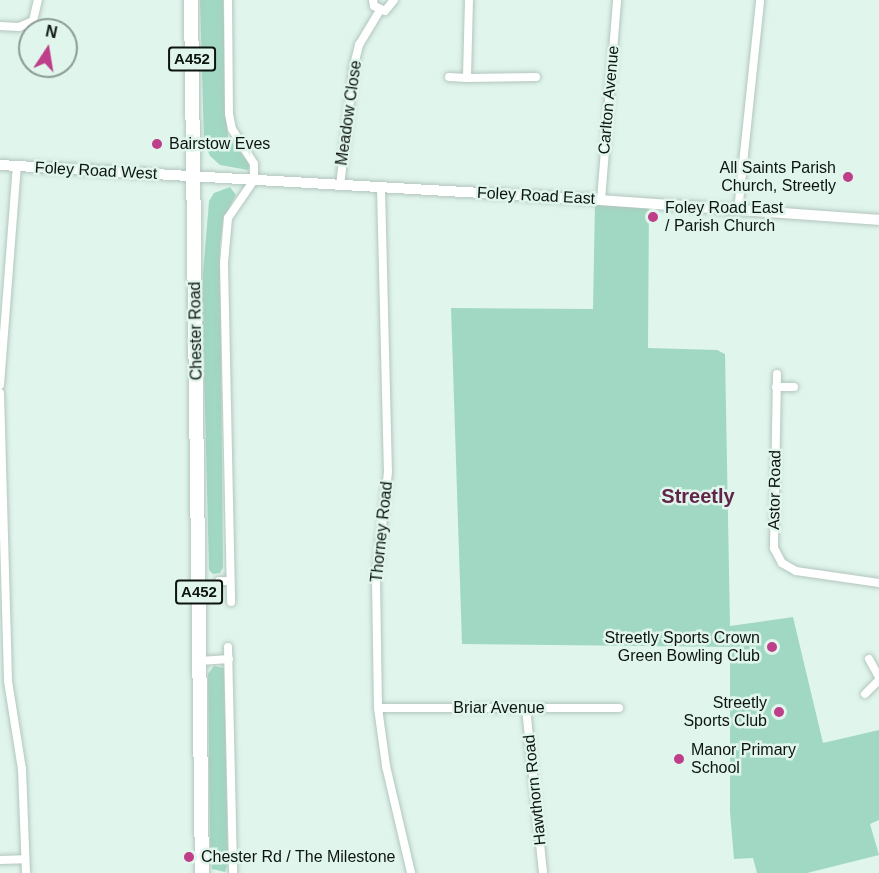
<!DOCTYPE html>
<html>
<head>
<meta charset="utf-8">
<style>
  body { margin:0 }
  #map { position:relative; width:879px; height:873px; overflow:hidden; background:#e0f5ec; font-family:Arial,sans-serif }
  div>[style] { position:absolute }
  .green>* { inset:0; background:#a1d8c3 }
  .roads { filter:drop-shadow(0 0 2px #b2c6bd) drop-shadow(0 0 2px #b2c6bd) }
  .street>* { height:8px; margin:-4px; padding:0 4px; transform-origin:4px; border-radius:4px; background:#fff }
  .secondary>* { height:10px; margin:-5px; padding:0 5px; transform-origin:5px; border-radius:5px; background:#fff }
  .highway>* { height:14px; margin:-7px; padding:0 7px; transform-origin:7px; border-radius:7px; background:#fff }
  .dots>* { width:16px; height:16px; translate:-50% -50%; box-sizing:border-box; border:3px solid #e0f5ec; border-radius:50% }
  span { translate:-50% -50%; white-space:nowrap; text-align:center; line-height:1.15; -webkit-text-stroke:5px #e0f5ec; paint-order:stroke }
  .shield-label span { padding:2px 4px; background:#e0f5ec; border:2px solid; border-radius:4px; -webkit-text-stroke-width:0 }
  .shield-label { font-size:15px; color:#0d1411; font-weight:700 }
  .street-label { font-size:16px; color:#0d1411 }
  .poi-label { font-size:16px; color:#0d1411 }
  .left { translate:0 -50%; text-align:left }
  .right { translate:-100% -50%; text-align:right }
  .quarter-label { font-size:20px; color:#622447; font-weight:700 }
  .north { position:absolute; left:18px; top:18px; width:60px; height:60px; box-sizing:border-box; background:#e0f5ec; border:2px solid #8c9b94; border-radius:50%; rotate:12deg; font-size:16px; font-weight:700; line-height:24px; text-align:center; color:#0d1411 }
  .north::after { content:''; display:block; margin:auto; width:21px; height:27px; background:#be3e89; clip-path:polygon(50% 0,100% 100%,50% 72%,0 100%) }
</style>
</head>
<body>
<div id="map">
  <div class="green">
    <i style="clip-path:polygon(200px 0,223px 0,228px 138px,250px 164px,248px 170px,220px 165px,210px 156px,204px 142px)"></i>
    <i style="clip-path:polygon(230px 187px,236px 195px,223px 219px,220px 246px,223px 567px,220px 573px,213px 574px,209px 570px,202px 286px,209px 201px,214px 193px)"></i>
    <i style="clip-path:polygon(595px 202px,649px 205px,648px 348px,717px 350px,725px 354px,730px 626px,793px 617px,823px 743px,879px 730px,879px 820px,870px 824px,879px 855px,807px 873px,757px 873px,753px 858px,734px 859px,730px 812px,730px 647px,462px 644px,451px 308px,593px 309px)"></i>
    <i style="clip-path:polygon(214px 666px,224px 668px,228px 863px,225px 872px,212px 869px,210px 840px,208px 674px)"></i>
  </div>
  <div class="roads">
    <div class="street">
      <i style="left:228px;top:0;width:114px;rotate:89.5deg"></i>
      <i style="left:229px;top:114px;width:15px;rotate:79deg"></i>
      <i style="left:232px;top:129px;width:41px;rotate:57.8deg"></i>
      <i style="left:254px;top:164px;width:16px;rotate:90deg"></i>
      <i style="left:254px;top:180px;width:46px;rotate:124.4deg"></i>
      <i style="left:228px;top:218px;width:45px;rotate:95.1deg"></i>
      <i style="left:224px;top:263px;width:339px;rotate:88.8deg"></i>
      <i style="left:373px;top:0;width:6px;rotate:81deg"></i>
      <i style="left:374px;top:6px;width:12px;rotate:24deg"></i>
      <i style="left:385px;top:11px;width:14px;rotate:-51deg"></i>
      <i style="left:469px;top:0;width:78px;rotate:91.5deg"></i>
      <i style="left:467px;top:78px;width:69px;rotate:-0.8deg"></i>
      <i style="left:0;top:26px;width:19px;rotate:3deg"></i>
      <i style="left:19px;top:27px;width:15px;rotate:-23deg"></i>
      <i style="left:33px;top:21px;width:22px;rotate:-77deg"></i>
      <i style="left:449px;top:77px;width:18px;rotate:3deg"></i>
      <i style="left:340px;top:186px;width:122px;rotate:-83.4deg"></i>
      <i style="left:354px;top:65px;width:21px;rotate:-76deg"></i>
      <i style="left:359px;top:45px;width:41px;rotate:-59deg"></i>
      <i style="left:381px;top:188px;width:284px;rotate:88.6deg"></i>
      <i style="left:388px;top:472px;width:110px;rotate:96.3deg"></i>
      <i style="left:376px;top:581px;width:127px;rotate:89.1deg"></i>
      <i style="left:378px;top:708px;width:59px;rotate:82.1deg"></i>
      <i style="left:386px;top:766px;width:110px;rotate:76.8deg"></i>
      <i style="left:601px;top:200px;width:201px;rotate:-85.4deg"></i>
      <i style="left:738px;top:211px;width:212px;rotate:-84deg"></i>
      <i style="left:777px;top:374px;width:174px;rotate:91deg"></i>
      <i style="left:774px;top:548px;width:17px;rotate:62deg"></i>
      <i style="left:782px;top:563px;width:16px;rotate:30deg"></i>
      <i style="left:796px;top:571px;width:84px;rotate:8.2deg"></i>
      <i style="left:0;top:385px;width:220px;rotate:-85.6deg"></i>
      <i style="left:776px;top:387px;width:18px"></i>
      <i style="left:0;top:393px;width:288px;rotate:88.4deg"></i>
      <i style="left:8px;top:681px;width:89px;rotate:81deg"></i>
      <i style="left:22px;top:769px;width:104px;rotate:87.8deg"></i>
      <i style="left:219px;top:581px;width:11px"></i>
      <i style="left:228px;top:647px;width:226px;rotate:88.7deg"></i>
      <i style="left:869px;top:659px;width:21px;rotate:61deg"></i>
      <i style="left:200px;top:661px;width:29px;rotate:-4deg"></i>
      <i style="left:865px;top:694px;width:20px;rotate:-45deg"></i>
      <i style="left:378px;top:708px;width:241px"></i>
      <i style="left:526px;top:708px;width:166px;rotate:84.1deg"></i>
      <i style="left:0;top:860px;width:24px;rotate:-2deg"></i>
    </div>
    <div class="secondary">
      <i style="left:0;top:165px;width:602px;rotate:3.33deg"></i>
      <i style="left:601px;top:200px;width:279px;rotate:4.1deg"></i>
    </div>
    <div class="highway">
      <i style="left:191px;top:0;width:873px;rotate:89.28deg"></i>
    </div>
  </div>
  <div class="dots">
    <i style="left:157px;top:144px;background:#be3e89"></i>
    <i style="left:848px;top:177px;background:#be3e89"></i>
    <i style="left:653px;top:217px;background:#be3e89"></i>
    <i style="left:772px;top:647px;background:#be3e89"></i>
    <i style="left:779px;top:712px;background:#be3e89"></i>
    <i style="left:679px;top:759px;background:#be3e89"></i>
    <i style="left:189px;top:857px;background:#be3e89"></i>
  </div>
  <div class="shield-label">
    <span style="left:192px;top:59px">A452</span>
    <span style="left:199px;top:592px">A452</span>
  </div>
  <div class="street-label">
    <span style="left:609px;top:100px;rotate:-85deg">Carlton Avenue</span>
    <span style="left:349px;top:113px;rotate:-82deg">Meadow Close</span>
    <span style="left:96px;top:171px;rotate:3deg">Foley Road West</span>
    <span style="left:536px;top:196px;rotate:3deg">Foley Road East</span>
    <span style="left:196px;top:331px;rotate:-91deg">Chester Road</span>
    <span style="left:775px;top:490px;rotate:-89deg">Astor Road</span>
    <span style="left:382px;top:532px;rotate:-84deg">Thorney Road</span>
    <span style="left:499px;top:708px">Briar Avenue</span>
    <span style="left:535px;top:790px;rotate:-96deg">Hawthorn Road</span>
  </div>
  <div class="poi-label">
    <span class="left" style="left:169px;top:144px">Bairstow Eves</span>
    <span class="right" style="left:836px;top:177px">All Saints Parish<br>Church, Streetly</span>
    <span class="left" style="left:665px;top:217px">Foley Road East<br>/ Parish Church</span>
    <span class="right" style="left:760px;top:647px">Streetly Sports Crown<br>Green Bowling Club</span>
    <span class="right" style="left:767px;top:712px">Streetly<br>Sports Club</span>
    <span class="left" style="left:691px;top:759px">Manor Primary<br>School</span>
    <span class="left" style="left:201px;top:857px">Chester Rd / The Milestone</span>
  </div>
  <div class="quarter-label">
    <span style="left:698px;top:496px">Streetly</span>
  </div>
  <div class="north">N</div>
</div>
</body>
</html>
